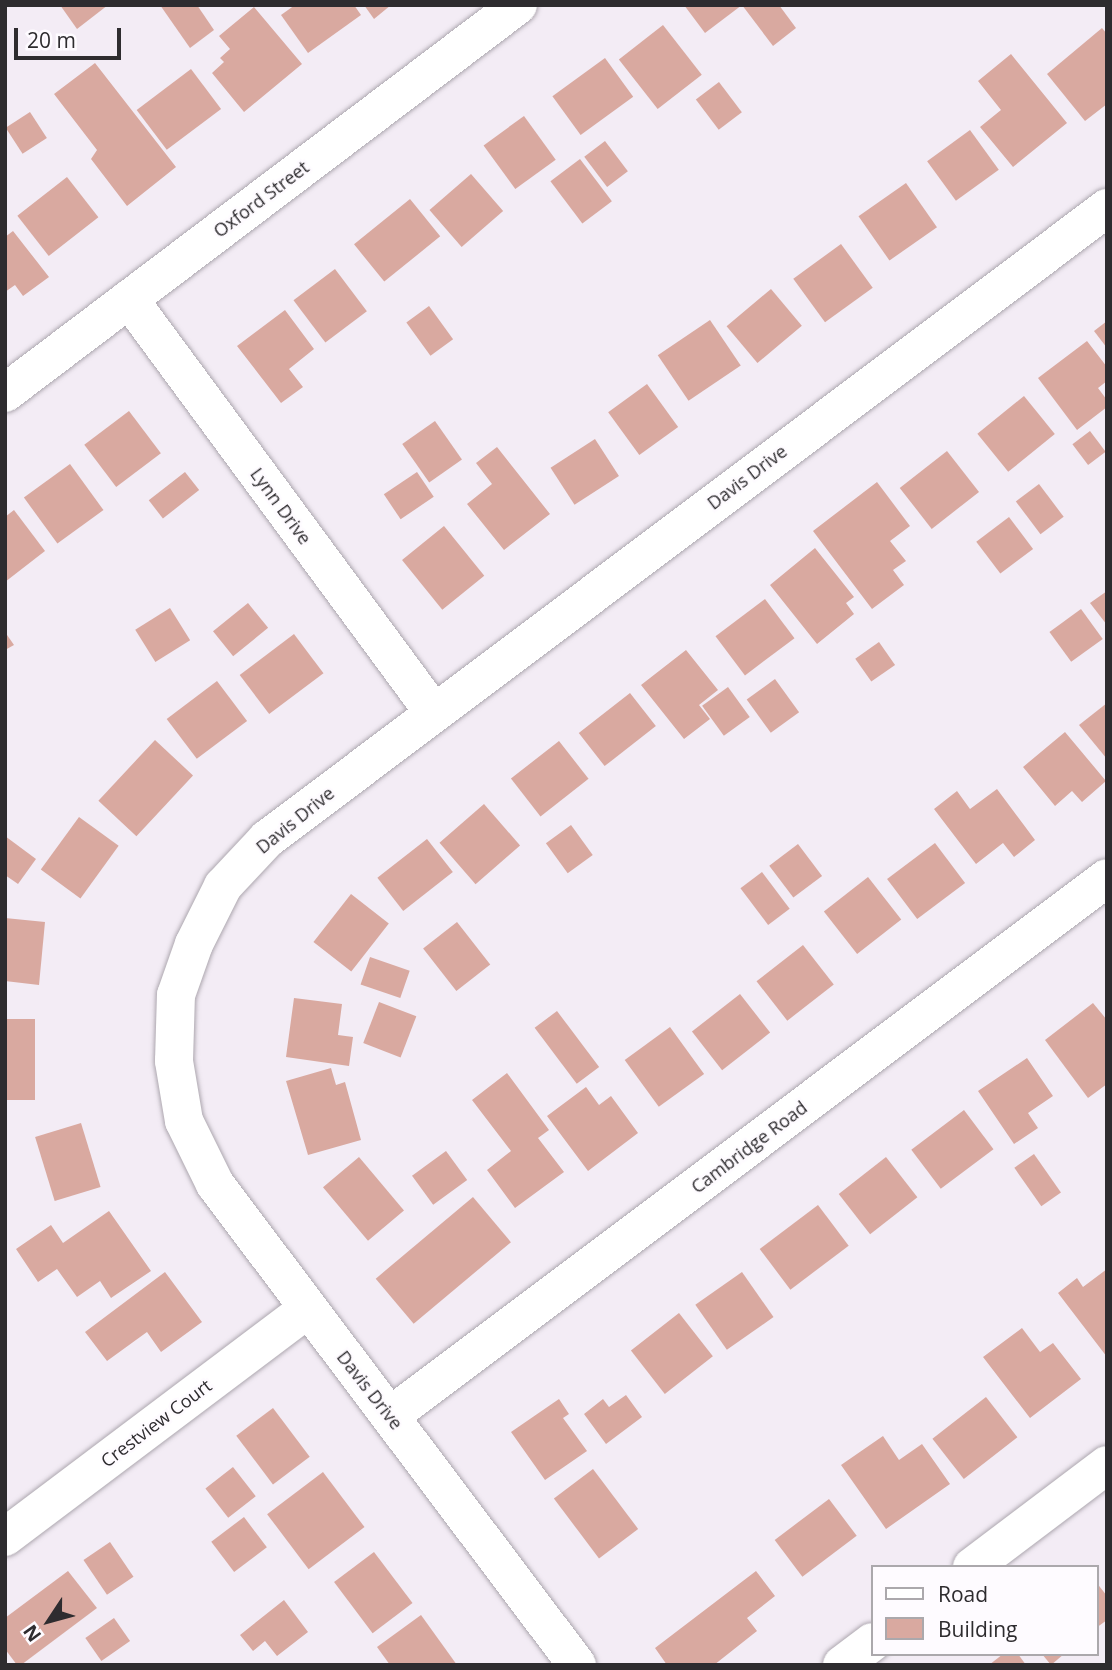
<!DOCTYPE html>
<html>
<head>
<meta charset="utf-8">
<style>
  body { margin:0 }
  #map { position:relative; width:1112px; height:1670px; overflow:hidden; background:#f3ecf5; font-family:"Open Sans",sans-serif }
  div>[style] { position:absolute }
  .building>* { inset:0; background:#d9a9a0; transform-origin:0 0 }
  .roads { filter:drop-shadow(0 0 2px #ada7af) drop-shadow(0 0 2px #ada7af) }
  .minor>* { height:38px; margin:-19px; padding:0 19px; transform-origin:19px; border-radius:19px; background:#fff }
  span { translate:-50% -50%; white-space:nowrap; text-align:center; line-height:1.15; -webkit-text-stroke:5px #fefbff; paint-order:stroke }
  .street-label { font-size:18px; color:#2e2c2f }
  .frame { position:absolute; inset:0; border:7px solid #2e2c2f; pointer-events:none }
  .legend { position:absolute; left:871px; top:1565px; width:228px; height:91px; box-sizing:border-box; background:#fefbff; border:2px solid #aba8ac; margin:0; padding:9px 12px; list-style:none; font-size:21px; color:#2e2c2f }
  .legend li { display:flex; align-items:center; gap:14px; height:35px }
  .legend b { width:35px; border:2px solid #aba8ac }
  .north { position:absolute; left:14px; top:1586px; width:70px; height:70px; -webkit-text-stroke:5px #fefbff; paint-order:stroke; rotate:234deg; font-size:19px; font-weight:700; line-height:28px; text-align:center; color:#2e2c2f }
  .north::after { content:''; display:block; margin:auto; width:24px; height:32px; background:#2e2c2f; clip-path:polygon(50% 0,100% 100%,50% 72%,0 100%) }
  .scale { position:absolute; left:14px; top:28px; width:107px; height:32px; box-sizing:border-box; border:4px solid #2e2c2f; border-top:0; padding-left:9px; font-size:21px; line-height:24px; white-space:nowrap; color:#2e2c2f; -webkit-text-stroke:5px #fefbff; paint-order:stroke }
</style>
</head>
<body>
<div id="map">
  <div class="building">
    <i style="clip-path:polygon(60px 5px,108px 5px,77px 29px)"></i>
    <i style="clip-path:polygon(160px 5px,197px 5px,214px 30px,190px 48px)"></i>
    <i style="clip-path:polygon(295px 5px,354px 5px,361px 15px,308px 53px,281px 15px)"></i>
    <i style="clip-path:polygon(364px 5px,391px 5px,374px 19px)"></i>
    <i style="clip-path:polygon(684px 5px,742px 5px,705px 33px)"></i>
    <i style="clip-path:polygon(742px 5px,779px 5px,796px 28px,773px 46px)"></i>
    <i style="clip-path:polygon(254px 7px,302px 64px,244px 112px,212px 73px,224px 62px,220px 58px,230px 49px,219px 36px)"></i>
    <i style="left:663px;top:25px;width:63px;height:56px;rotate:52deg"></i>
    <i style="clip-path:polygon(1102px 28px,1107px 34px,1107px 104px,1085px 121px,1047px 74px)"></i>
    <i style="clip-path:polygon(1011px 54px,1067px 123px,1013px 167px,980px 127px,1001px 110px,978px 81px)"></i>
    <i style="left:605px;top:58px;width:48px;height:65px;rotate:54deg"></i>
    <i style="clip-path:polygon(95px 63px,176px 167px,127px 206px,91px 159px,97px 150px,54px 94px)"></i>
    <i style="left:191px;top:69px;width:50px;height:68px;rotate:53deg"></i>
    <i style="left:719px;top:82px;width:38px;height:29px;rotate:53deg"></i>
    <i style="left:30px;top:112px;width:31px;height:29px;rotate:57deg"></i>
    <i style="left:524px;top:116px;width:54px;height:50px;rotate:54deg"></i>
    <i style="left:970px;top:130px;width:49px;height:53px;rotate:54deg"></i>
    <i style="left:605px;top:141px;width:38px;height:26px;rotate:53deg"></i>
    <i style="left:580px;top:159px;width:53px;height:37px;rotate:53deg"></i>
    <i style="left:471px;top:174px;width:49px;height:55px;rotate:49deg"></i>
    <i style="left:67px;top:177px;width:51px;height:63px;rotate:52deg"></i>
    <i style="left:906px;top:183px;width:54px;height:58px;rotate:55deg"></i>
    <i style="left:410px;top:199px;width:48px;height:72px;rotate:51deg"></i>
    <i style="clip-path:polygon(13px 231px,49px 277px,23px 296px,15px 285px,5px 292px,5px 237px)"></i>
    <i style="left:841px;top:244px;width:54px;height:59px;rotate:54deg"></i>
    <i style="left:335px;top:269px;width:53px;height:52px;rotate:53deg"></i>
    <i style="left:771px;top:289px;width:48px;height:58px;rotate:50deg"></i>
    <i style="left:429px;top:306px;width:41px;height:28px;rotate:54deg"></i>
    <i style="clip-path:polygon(285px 310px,314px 349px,289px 369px,303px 387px,281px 403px,237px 346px)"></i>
    <i style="left:710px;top:320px;width:55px;height:63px;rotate:56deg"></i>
    <i style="clip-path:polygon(1107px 321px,1107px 348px,1094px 331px)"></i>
    <i style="clip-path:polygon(1087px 341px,1107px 367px,1107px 381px,1098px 388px,1107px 400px,1107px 407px,1077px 430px,1038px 378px)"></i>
    <i style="left:647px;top:384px;width:53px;height:48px;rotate:54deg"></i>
    <i style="left:1024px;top:396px;width:49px;height:60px;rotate:51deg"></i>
    <i style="left:129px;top:411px;width:53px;height:56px;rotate:53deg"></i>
    <i style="left:435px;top:421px;width:47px;height:40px;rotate:55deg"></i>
    <i style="left:1090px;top:431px;width:26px;height:22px;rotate:53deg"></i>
    <i style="left:595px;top:439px;width:44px;height:53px;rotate:57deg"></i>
    <i style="clip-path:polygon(497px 447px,550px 514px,504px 550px,467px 504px,492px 484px,476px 463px)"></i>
    <i style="left:947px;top:451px;width:52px;height:60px;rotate:52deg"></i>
    <i style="left:70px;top:464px;width:57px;height:57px;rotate:54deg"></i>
    <i style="left:185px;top:472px;width:23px;height:46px;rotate:52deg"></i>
    <i style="left:417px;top:472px;width:30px;height:40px;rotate:56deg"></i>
    <i style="clip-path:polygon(877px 482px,910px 526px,890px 541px,906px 561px,893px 570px,904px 585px,872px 609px,813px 531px)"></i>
    <i style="left:1039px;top:484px;width:41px;height:29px;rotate:53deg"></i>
    <i style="clip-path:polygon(14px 510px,45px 551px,5px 582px,5px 517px)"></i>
    <i style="left:1009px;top:517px;width:40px;height:41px;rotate:53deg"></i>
    <i style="left:444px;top:526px;width:64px;height:54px;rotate:51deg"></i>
    <i style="clip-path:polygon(815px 548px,854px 597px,846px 603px,854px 614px,817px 644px,770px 585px)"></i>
    <i style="clip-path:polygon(1107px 591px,1107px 625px,1090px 603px)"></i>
    <i style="left:765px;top:599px;width:49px;height:62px;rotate:53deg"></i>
    <i style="left:248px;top:603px;width:32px;height:45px;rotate:51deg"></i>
    <i style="left:170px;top:608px;width:38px;height:41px;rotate:58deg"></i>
    <i style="left:1081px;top:609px;width:37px;height:39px;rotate:54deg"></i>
    <i style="clip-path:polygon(5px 632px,14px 645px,5px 650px)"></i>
    <i style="left:294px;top:634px;width:49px;height:68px;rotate:53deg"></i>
    <i style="left:879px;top:642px;width:28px;height:29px;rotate:55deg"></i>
    <i style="clip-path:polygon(686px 650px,718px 690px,699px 705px,710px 719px,684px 739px,641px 685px)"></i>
    <i style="left:775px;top:679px;width:41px;height:35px;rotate:54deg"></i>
    <i style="left:217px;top:681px;width:50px;height:63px;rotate:53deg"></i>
    <i style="left:728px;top:687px;width:37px;height:32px;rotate:54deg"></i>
    <i style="left:630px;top:693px;width:42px;height:65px;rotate:52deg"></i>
    <i style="clip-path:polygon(1107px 703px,1107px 759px,1079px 725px)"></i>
    <i style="clip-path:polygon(1065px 732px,1106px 781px,1082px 802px,1072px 791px,1055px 806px,1023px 767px)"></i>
    <i style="left:155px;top:740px;width:52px;height:83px;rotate:43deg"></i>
    <i style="left:559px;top:741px;width:48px;height:61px;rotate:52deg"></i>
    <i style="clip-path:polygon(997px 789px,1035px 840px,1014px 857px,1003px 843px,976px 864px,934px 809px,957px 791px,970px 809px)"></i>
    <i style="left:484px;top:804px;width:55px;height:59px;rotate:49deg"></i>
    <i style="left:79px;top:817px;width:49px;height:65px;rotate:36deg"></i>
    <i style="left:571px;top:825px;width:37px;height:31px;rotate:54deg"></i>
    <i style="clip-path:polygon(5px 836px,36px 859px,18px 884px,5px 875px)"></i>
    <i style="left:427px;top:839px;width:42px;height:63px;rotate:52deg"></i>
    <i style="left:935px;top:843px;width:50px;height:60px;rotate:53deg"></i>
    <i style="left:798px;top:844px;width:40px;height:36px;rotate:53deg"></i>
    <i style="left:762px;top:872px;width:46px;height:27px;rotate:53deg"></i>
    <i style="left:868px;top:877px;width:54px;height:56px;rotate:52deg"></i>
    <i style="left:351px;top:894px;width:48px;height:61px;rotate:38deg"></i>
    <i style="clip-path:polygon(5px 918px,45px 922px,39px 985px,5px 981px)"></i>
    <i style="left:457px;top:922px;width:54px;height:43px;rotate:52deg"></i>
    <i style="left:803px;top:945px;width:50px;height:59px;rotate:52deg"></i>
    <i style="left:370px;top:957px;width:42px;height:29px;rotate:19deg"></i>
    <i style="left:740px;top:994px;width:49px;height:61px;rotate:52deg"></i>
    <i style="clip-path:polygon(294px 998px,342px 1004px,338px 1035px,353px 1037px,349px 1066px,286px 1057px)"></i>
    <i style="left:379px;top:1002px;width:40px;height:44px;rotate:21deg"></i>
    <i style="clip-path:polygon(1093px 1003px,1107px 1020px,1107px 1084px,1088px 1098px,1045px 1040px)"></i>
    <i style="left:557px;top:1011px;width:70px;height:28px;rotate:53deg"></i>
    <i style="left:5px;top:1019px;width:30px;height:81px"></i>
    <i style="left:670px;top:1027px;width:58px;height:56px;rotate:54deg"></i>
    <i style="clip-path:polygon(1027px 1058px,1053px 1096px,1028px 1113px,1038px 1128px,1014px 1144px,978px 1091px)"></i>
    <i style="clip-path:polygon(331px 1068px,336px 1085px,345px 1082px,361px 1140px,308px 1155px,286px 1081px)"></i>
    <i style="clip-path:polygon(507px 1073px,549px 1130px,538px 1138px,564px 1172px,515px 1208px,487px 1170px,511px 1151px,472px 1100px)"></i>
    <i style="clip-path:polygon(586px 1087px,599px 1105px,611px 1096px,638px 1133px,588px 1171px,547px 1116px)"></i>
    <i style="left:964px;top:1110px;width:49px;height:66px;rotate:53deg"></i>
    <i style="left:81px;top:1123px;width:67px;height:48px;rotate:73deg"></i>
    <i style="left:446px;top:1151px;width:36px;height:42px;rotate:54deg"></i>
    <i style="left:1034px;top:1154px;width:47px;height:24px;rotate:55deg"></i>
    <i style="left:359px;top:1157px;width:70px;height:47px;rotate:50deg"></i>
    <i style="left:886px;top:1157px;width:51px;height:60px;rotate:52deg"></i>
    <i style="left:473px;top:1197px;width:59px;height:127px;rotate:50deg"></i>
    <i style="left:818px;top:1205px;width:51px;height:73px;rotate:53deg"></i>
    <i style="clip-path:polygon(109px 1211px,151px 1271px,111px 1298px,100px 1281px,77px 1297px,57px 1269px,38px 1282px,16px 1249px,51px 1225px,63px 1243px)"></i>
    <i style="clip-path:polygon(1107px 1269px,1107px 1357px,1058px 1293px,1077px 1278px,1083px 1287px)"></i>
    <i style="clip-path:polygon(165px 1272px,202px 1322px,161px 1352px,147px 1332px,107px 1361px,85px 1332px)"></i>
    <i style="left:742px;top:1272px;width:55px;height:57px;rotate:55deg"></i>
    <i style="left:679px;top:1313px;width:55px;height:61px;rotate:52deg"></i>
    <i style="clip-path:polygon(1022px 1328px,1040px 1352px,1053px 1343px,1081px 1379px,1030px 1418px,983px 1357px)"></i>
    <i style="clip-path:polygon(626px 1395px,642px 1417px,606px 1444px,584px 1414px,603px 1399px,609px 1407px)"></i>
    <i style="left:986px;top:1397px;width:51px;height:68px;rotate:52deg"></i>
    <i style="clip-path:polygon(559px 1399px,569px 1414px,563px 1418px,587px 1451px,545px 1480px,511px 1432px)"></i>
    <i style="left:273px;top:1408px;width:61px;height:46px;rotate:53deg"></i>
    <i style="clip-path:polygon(883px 1436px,899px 1460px,922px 1444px,950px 1484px,886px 1529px,841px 1465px)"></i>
    <i style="left:233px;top:1467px;width:37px;height:35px;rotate:52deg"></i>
    <i style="left:593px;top:1469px;width:75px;height:49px;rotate:53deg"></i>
    <i style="left:323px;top:1472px;width:69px;height:70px;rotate:53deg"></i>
    <i style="left:829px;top:1499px;width:46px;height:68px;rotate:53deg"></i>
    <i style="left:244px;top:1517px;width:38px;height:41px;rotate:53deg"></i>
    <i style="left:110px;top:1542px;width:42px;height:32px;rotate:56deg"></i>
    <i style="left:374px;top:1552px;width:64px;height:50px;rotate:53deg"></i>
    <i style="clip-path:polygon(68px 1571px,97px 1608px,21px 1665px,17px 1665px,5px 1649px,5px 1618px)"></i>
    <i style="clip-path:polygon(756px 1571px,775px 1596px,747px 1618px,757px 1631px,714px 1665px,667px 1665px,655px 1648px)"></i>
    <i style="clip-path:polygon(1096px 1582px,1107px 1596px,1107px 1620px,1096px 1628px)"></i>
    <i style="clip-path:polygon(284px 1600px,308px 1632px,277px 1656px,265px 1641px,253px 1651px,240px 1635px)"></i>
    <i style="clip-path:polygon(421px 1615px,457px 1665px,390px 1665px,377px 1647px)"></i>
    <i style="left:114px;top:1618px;width:28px;height:35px;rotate:55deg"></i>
    <i style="clip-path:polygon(1003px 1654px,1018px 1654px,1026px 1665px,989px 1665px)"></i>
    <i style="clip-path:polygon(1042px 1654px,1064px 1654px,1051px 1665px)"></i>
  </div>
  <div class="roads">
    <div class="minor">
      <i style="left:129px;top:299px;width:514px;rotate:53.62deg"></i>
      <i style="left:5px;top:393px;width:643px;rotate:-37.1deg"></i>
      <i style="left:390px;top:1416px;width:896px;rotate:-36.88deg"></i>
      <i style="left:5px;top:1537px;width:379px;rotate:-37deg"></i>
      <i style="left:972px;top:1567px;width:169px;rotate:-37.1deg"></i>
      <i style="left:577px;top:1665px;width:602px;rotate:-126.97deg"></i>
      <i style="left:215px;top:1184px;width:70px;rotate:-116.2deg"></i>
      <i style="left:184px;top:1121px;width:61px;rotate:-99.5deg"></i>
      <i style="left:174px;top:1061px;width:66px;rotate:-88.3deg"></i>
      <i style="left:176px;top:995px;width:54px;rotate:-70.6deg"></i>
      <i style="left:194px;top:944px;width:65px;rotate:-63.4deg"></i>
      <i style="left:223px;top:886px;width:64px;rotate:-46.9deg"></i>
      <i style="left:267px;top:839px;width:1051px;rotate:-36.91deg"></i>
      <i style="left:842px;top:1665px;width:38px;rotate:-37deg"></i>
    </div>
  </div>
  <div class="street-label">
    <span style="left:261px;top:199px;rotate:-37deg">Oxford Street</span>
    <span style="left:747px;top:477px;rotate:-37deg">Davis Drive</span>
    <span style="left:281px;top:506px;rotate:54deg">Lynn Drive</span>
    <span style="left:295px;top:820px;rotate:-39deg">Davis Drive</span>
    <span style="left:749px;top:1147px;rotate:-37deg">Cambridge Road</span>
    <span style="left:370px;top:1390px;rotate:52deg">Davis Drive</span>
    <span style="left:156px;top:1423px;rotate:-37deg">Crestview Court</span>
  </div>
  <div class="frame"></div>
  <ul class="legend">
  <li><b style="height:9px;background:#fff"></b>Road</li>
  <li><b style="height:19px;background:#d9a9a0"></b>Building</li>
  </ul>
  <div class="north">N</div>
  <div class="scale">20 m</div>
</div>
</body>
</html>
